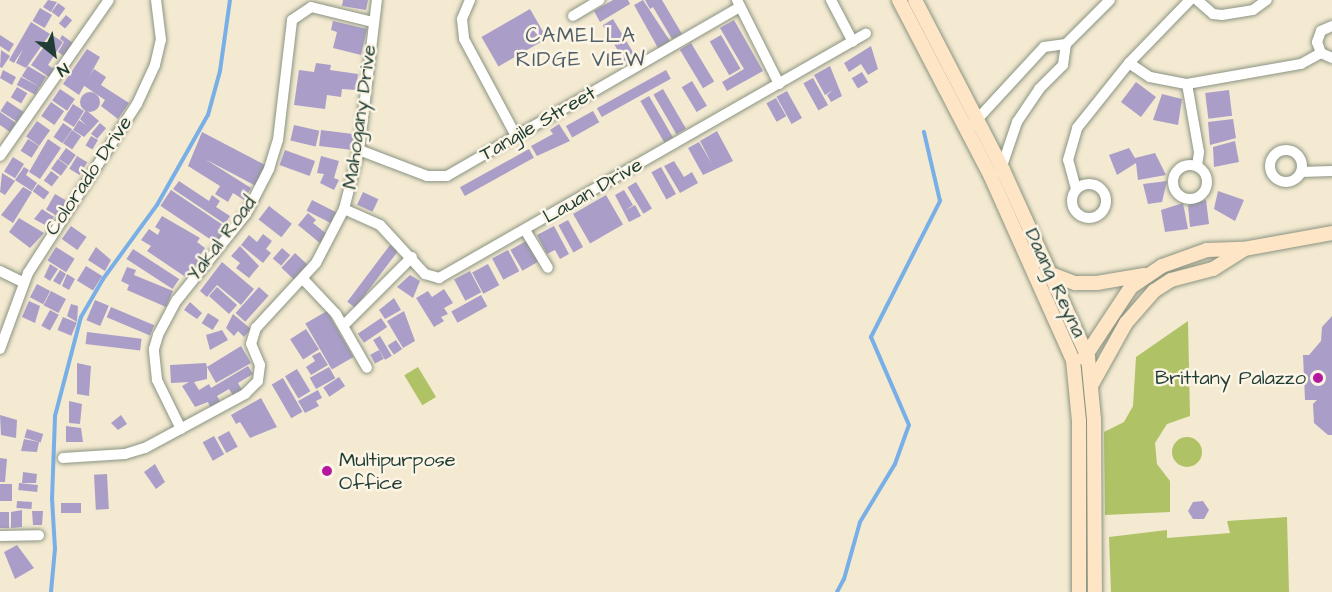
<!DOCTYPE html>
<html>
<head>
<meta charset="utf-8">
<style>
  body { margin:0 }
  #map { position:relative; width:1332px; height:592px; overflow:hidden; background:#f4ead1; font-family:"Architects Daughter",sans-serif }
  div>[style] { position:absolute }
  .green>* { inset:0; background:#afc266; transform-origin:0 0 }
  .round { border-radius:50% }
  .stream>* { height:4px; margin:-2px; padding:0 2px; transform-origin:2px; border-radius:2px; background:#79afe7 }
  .building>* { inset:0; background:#aa9ec9; transform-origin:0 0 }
  .roads { filter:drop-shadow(0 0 2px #8a9482) drop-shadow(0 0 2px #8a9482) }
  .street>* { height:10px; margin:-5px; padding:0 5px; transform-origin:5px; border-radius:5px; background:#fff }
  .street>.ring { margin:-5px; padding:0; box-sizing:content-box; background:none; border:10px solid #fff; border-radius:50% }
  .secondary>* { height:14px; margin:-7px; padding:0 7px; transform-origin:7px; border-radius:7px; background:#fde5c5 }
  .dots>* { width:16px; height:16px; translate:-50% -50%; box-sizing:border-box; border:3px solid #fcf5e5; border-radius:50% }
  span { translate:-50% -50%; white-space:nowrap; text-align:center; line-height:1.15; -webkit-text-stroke:5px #fcf5e5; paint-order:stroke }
  .street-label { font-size:20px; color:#1f3d34 }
  .poi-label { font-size:20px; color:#1f3d34 }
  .right { translate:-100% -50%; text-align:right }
  .left { translate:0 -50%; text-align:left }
  .neighbourhood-label { font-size:21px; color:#505f68; letter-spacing:1.5px }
  .north { position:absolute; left:24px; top:24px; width:60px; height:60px; -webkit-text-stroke:4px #fcf5e5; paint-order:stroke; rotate:150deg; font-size:16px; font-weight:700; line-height:24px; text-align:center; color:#1f3d34 }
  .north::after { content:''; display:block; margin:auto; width:21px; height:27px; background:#1f3d34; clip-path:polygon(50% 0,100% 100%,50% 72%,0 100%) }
</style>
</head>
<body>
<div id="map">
  <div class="green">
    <i style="clip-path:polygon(1188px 321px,1190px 416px,1167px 424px,1155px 443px,1157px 464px,1170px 481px,1170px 512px,1105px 515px,1104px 432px,1124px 422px,1133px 406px,1136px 357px)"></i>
    <i style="left:418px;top:367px;width:35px;height:16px;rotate:59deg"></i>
    <i class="round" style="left:1172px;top:437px;width:30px;height:30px"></i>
    <i style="clip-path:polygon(1287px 517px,1289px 592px,1111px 592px,1109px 537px,1167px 530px,1167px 538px,1230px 533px,1227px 521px)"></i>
  </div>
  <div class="stream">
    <i style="left:51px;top:592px;width:43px;rotate:-84.7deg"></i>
    <i style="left:55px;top:549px;width:50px;rotate:-93.4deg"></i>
    <i style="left:52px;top:499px;width:83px;rotate:-87.9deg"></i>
    <i style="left:55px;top:416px;width:102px;rotate:-75.3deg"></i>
    <i style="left:81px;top:317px;width:44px;rotate:-59.9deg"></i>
    <i style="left:103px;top:279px;width:92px;rotate:-53.9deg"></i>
    <i style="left:157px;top:205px;width:103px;rotate:-60.5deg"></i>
    <i style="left:208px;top:115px;width:46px;rotate:-74.7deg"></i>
    <i style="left:220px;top:71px;width:72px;rotate:-82deg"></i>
    <i style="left:837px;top:592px;width:15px;rotate:-62deg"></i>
    <i style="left:844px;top:579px;width:59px;rotate:-74.3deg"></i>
    <i style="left:860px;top:522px;width:68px;rotate:-58.9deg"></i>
    <i style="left:895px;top:464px;width:41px;rotate:-70.3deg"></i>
    <i style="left:909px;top:425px;width:96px;rotate:-113.4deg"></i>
    <i style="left:871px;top:337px;width:153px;rotate:-63.1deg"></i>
    <i style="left:940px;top:201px;width:71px;rotate:-103.1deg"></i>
  </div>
  <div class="building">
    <i style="clip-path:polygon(48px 0,57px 2px,51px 12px,43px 7px)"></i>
    <i style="clip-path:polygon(343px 0,368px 0,366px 10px,342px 6px)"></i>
    <i style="clip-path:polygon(613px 0,628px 0,630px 4px,600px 22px,594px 11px)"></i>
    <i style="clip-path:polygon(643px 0,670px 41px,658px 48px,634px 5px)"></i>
    <i style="clip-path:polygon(645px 0,662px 0,682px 34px,672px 39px,653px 7px,650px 9px)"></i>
    <i style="left:58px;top:3px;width:9px;height:11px;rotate:36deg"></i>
    <i style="left:40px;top:8px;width:14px;height:15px;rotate:30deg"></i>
    <i style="left:530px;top:9px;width:34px;height:56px;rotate:60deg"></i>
    <i style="left:66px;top:15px;width:8px;height:11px;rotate:40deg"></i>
    <i style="left:613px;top:19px;width:45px;height:12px;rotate:59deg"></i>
    <i style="clip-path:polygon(734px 20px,763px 71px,727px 91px,722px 82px,744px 69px,720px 28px)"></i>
    <i style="clip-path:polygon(333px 21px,367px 29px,361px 55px,333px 48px,337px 32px,331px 30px)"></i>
    <i style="clip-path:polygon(31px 22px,50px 34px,26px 68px,16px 63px,23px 49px,14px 63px,9px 60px)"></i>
    <i style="clip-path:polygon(0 35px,14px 44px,9px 52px,0 46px)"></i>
    <i style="clip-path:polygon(52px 35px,63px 42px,48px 65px,54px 69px,49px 77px,31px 65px)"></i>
    <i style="clip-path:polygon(62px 35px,73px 43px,64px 56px,58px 52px,64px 42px,60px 39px)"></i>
    <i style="left:721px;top:35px;width:39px;height:13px;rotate:60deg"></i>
    <i style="left:691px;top:43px;width:45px;height:13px;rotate:59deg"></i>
    <i style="clip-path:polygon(871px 46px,878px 69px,868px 75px,861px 64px,849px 72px,844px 63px)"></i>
    <i style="clip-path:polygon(87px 49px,100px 57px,79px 95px,63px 84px)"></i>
    <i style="clip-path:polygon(1px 50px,10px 56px,2px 68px,0 67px)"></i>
    <i style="clip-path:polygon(316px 63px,331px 65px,330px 70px,358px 74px,356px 90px,342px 89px,341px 97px,327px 95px,325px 109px,294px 105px,299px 70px,314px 72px)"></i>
    <i style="left:28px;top:66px;width:21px;height:12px;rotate:31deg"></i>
    <i style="clip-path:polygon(830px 66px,842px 96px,831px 102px,827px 95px,833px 90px,825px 95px,814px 75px)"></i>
    <i style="clip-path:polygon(94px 69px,106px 77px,101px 85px,129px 103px,118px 119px,101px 106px,105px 100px,83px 85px)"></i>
    <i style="clip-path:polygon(3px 70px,16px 77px,12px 85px,0 78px)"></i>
    <i style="left:666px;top:70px;width:10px;height:79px;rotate:61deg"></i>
    <i style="left:862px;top:72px;width:12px;height:12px;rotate:59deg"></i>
    <i style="left:21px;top:77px;width:21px;height:9px;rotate:28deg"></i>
    <i style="left:813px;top:78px;width:31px;height:11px;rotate:61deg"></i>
    <i style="left:692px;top:81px;width:29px;height:12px;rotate:59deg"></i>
    <i style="left:1136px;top:82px;width:25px;height:25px;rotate:37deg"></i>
    <i style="left:17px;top:87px;width:12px;height:12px;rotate:31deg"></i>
    <i style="left:60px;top:89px;width:18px;height:14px;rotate:34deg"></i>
    <i style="left:663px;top:89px;width:46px;height:11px;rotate:60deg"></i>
    <i style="left:1229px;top:90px;width:26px;height:24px;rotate:83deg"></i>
    <i style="left:787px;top:91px;width:31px;height:12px;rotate:61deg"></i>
    <i class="round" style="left:80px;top:92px;width:20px;height:20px"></i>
    <i style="clip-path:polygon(1162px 94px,1182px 99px,1178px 125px,1153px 120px)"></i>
    <i style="left:649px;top:96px;width:48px;height:10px;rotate:60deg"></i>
    <i style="left:776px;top:98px;width:21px;height:11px;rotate:61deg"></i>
    <i style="left:7px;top:101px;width:20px;height:12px;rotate:33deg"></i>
    <i style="left:51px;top:102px;width:16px;height:17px;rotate:35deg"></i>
    <i style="left:73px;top:104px;width:13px;height:19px;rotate:32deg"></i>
    <i style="clip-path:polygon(86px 110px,99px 121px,84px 137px,73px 130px,79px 120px,86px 125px,80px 119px)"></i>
    <i style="left:593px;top:111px;width:13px;height:31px;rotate:61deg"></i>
    <i style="clip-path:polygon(0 112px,16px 123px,10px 132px,0 125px)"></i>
    <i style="clip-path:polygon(1233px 119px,1236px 138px,1210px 145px,1208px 122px)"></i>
    <i style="left:37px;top:121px;width:16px;height:19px;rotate:35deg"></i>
    <i style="left:63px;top:123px;width:11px;height:17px;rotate:34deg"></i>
    <i style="left:100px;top:123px;width:8px;height:14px;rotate:40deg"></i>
    <i style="clip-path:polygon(559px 124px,570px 141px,537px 156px,531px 146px,553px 134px,550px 130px)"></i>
    <i style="left:294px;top:125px;width:26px;height:16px;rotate:13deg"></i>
    <i style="left:72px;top:130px;width:11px;height:16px;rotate:34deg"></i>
    <i style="left:321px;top:130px;width:34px;height:16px;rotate:7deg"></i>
    <i style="clip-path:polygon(717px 131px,733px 161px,703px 175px,688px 148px,699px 142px,712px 164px,700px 141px)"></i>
    <i style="clip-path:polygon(202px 132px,267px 166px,256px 186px,205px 159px,251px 188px,244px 200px,233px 193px,228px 202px,215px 194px,220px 186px,188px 166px)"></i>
    <i style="left:91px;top:136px;width:8px;height:11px;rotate:30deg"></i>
    <i style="left:28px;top:139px;width:13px;height:14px;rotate:32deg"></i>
    <i style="clip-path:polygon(48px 139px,61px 148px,40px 179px,29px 172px)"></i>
    <i style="clip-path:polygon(1235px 141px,1239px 162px,1214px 167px,1213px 147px)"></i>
    <i style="left:66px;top:148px;width:12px;height:13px;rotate:35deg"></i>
    <i style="clip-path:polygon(1129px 148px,1135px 158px,1155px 153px,1166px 175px,1138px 180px,1136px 163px,1117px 175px,1109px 155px)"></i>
    <i style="left:529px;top:149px;width:10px;height:79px;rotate:61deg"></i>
    <i style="left:285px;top:150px;width:32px;height:16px;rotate:20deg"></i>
    <i style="left:77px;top:156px;width:12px;height:15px;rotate:31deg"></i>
    <i style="clip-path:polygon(321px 156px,339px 161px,334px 178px,339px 180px,334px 190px,320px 183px,324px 174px,317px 173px)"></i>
    <i style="left:13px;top:157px;width:13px;height:17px;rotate:32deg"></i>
    <i style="left:58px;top:159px;width:12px;height:12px;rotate:35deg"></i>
    <i style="clip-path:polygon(674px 161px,684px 177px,692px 172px,698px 183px,680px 193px,664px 166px)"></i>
    <i style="clip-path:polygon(24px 167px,29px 170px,26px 175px,37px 183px,32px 191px,15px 180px)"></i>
    <i style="left:661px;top:167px;width:31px;height:11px;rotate:61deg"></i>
    <i style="left:51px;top:171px;width:10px;height:12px;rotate:37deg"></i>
    <i style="clip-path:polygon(2px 173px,15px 181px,5px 195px,0 192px)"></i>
    <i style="clip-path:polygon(179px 181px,209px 201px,212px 195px,220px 201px,216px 207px,230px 216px,225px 224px,173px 189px)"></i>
    <i style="clip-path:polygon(1167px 181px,1162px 202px,1148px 204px,1143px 184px)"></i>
    <i style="left:636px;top:182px;width:31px;height:10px;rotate:59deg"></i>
    <i style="left:38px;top:184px;width:14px;height:9px;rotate:36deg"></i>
    <i style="clip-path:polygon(23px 187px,32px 192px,13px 223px,1px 215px)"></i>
    <i style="left:171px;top:190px;width:69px;height:19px;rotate:34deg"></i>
    <i style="clip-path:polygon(624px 190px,633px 205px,626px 210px,635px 205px,641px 216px,629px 222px,615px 195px)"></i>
    <i style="clip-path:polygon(1218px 191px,1244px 200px,1235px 221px,1214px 209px)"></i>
    <i style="left:363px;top:192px;width:17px;height:14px;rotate:25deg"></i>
    <i style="left:55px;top:194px;width:14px;height:18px;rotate:30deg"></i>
    <i style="left:606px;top:195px;width:34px;height:38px;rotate:60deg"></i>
    <i style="left:312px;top:200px;width:27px;height:12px;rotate:27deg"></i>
    <i style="clip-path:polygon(1206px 200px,1209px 224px,1190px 227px,1188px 205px)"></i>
    <i style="clip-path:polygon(1183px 203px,1188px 229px,1165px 232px,1161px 210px)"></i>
    <i style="left:269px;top:206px;width:29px;height:17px;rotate:38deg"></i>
    <i style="clip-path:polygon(42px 209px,54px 217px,47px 226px,34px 219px)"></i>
    <i style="clip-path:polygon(308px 213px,316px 220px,313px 223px,328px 235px,321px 244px,298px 225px)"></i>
    <i style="clip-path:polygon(162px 216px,200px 238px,197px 242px,205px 248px,198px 258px,202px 261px,190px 280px,147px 251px,151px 246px,141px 240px,149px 229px,158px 235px,160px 230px,155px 227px)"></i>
    <i style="clip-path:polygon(19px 218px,44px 233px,30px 248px,9px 232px)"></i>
    <i style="left:568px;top:220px;width:31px;height:11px;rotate:61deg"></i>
    <i style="left:71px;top:226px;width:19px;height:16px;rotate:35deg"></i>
    <i style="clip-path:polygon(554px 226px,569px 254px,560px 259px,555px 250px,547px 254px,537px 235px)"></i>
    <i style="clip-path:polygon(263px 234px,272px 241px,266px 249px,271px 253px,263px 263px,241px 245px,249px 235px,257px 242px)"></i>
    <i style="left:526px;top:241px;width:24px;height:18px;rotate:60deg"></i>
    <i style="left:390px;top:245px;width:10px;height:71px;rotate:37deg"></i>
    <i style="clip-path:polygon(240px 246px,259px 266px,249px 278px,236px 268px,240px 263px,231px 256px)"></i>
    <i style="left:56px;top:247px;width:22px;height:16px;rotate:32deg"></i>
    <i style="clip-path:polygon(96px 247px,111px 260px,105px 271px,88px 260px)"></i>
    <i style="left:282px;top:248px;width:11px;height:14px;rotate:41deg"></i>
    <i style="left:133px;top:249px;width:55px;height:12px;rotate:33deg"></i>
    <i style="left:508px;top:250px;width:24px;height:18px;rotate:62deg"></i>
    <i style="left:295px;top:253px;width:18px;height:20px;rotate:43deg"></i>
    <i style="clip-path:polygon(222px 262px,254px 289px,241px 305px,217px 285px,207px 297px,200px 291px)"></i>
    <i style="clip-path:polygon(50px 264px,58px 269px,50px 281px,44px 277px)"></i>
    <i style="left:488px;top:264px;width:24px;height:18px;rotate:62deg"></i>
    <i style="left:86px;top:266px;width:19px;height:17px;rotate:32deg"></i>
    <i style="clip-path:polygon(127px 267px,136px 270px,134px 275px,173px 291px,166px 307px,127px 290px,129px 285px,121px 281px)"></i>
    <i style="clip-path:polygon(60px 270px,66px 274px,60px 285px,53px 281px)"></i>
    <i style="left:470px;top:271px;width:24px;height:18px;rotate:62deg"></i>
    <i style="clip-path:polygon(67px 274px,75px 279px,69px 290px,62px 286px)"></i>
    <i style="clip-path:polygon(410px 275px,420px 281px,413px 298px,397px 287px)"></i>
    <i style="left:37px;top:284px;width:15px;height:15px;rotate:28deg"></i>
    <i style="left:217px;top:287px;width:27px;height:12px;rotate:42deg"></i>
    <i style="left:259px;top:287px;width:13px;height:35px;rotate:42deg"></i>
    <i style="clip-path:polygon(444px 289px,453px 303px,444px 308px,448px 314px,441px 317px,444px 321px,434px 327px,416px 298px,428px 291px,432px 297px)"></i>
    <i style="left:51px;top:291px;width:17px;height:16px;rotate:28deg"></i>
    <i style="left:481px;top:295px;width:13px;height:34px;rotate:61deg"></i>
    <i style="clip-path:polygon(394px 298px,401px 310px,385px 319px,379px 310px)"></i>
    <i style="left:95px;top:300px;width:15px;height:22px;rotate:23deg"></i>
    <i style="clip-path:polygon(29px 301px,40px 306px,35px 323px,22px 317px)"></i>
    <i style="clip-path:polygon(190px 302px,202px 313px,197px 319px,184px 310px)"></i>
    <i style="clip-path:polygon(71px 304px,78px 306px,77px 322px,67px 316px)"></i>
    <i style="left:111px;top:307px;width:47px;height:11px;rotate:23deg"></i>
    <i style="left:50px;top:310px;width:10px;height:18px;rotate:29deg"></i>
    <i style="left:327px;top:311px;width:53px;height:25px;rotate:60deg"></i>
    <i style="clip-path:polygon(404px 311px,415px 341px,403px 348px,387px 321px)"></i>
    <i style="left:208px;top:313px;width:13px;height:12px;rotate:32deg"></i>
    <i style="clip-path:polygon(233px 314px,251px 329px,244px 337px,238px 331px,234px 336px,226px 328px)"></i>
    <i style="clip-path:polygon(1332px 316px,1332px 435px,1328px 435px,1314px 423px,1313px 404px,1317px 400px,1305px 400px,1303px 355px,1309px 355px,1321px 341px,1322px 327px)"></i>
    <i style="left:63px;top:317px;width:15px;height:14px;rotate:23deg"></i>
    <i style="left:381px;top:318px;width:11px;height:28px;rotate:56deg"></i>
    <i style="left:306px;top:329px;width:24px;height:19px;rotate:57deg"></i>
    <i style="clip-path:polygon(222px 330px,228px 340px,210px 350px,206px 335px)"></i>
    <i style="left:87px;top:332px;width:55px;height:12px;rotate:7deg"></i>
    <i style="left:380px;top:336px;width:23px;height:8px;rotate:59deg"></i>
    <i style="left:396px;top:340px;width:11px;height:10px;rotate:56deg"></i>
    <i style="clip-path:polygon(241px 346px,251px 363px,216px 383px,207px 367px,207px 379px,194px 382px,199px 390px,209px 384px,211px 388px,248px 366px,253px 374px,238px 383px,243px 392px,234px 397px,229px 389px,217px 396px,221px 403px,211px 409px,208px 402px,195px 407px,182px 386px,189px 382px,171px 383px,170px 365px,206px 363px,207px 367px)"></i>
    <i style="left:379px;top:350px;width:10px;height:10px;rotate:61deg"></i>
    <i style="clip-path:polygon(320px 352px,328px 365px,311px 375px,306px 367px,315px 361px,312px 356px)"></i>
    <i style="clip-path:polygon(77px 363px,91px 366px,89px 396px,77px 394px)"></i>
    <i style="left:329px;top:367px;width:13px;height:22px;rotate:61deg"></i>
    <i style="left:297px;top:369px;width:26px;height:14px;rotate:59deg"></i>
    <i style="left:339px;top:377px;width:11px;height:19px;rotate:56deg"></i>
    <i style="left:283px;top:378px;width:39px;height:13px;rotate:60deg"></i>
    <i style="clip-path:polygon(318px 390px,322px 398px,316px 401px,319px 406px,305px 413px,298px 401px)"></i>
    <i style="clip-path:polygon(261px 398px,277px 427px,250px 438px,240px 422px,236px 424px,231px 415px)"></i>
    <i style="clip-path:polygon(69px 401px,82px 404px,80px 424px,69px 423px)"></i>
    <i style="clip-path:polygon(0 415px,17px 420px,16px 438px,1px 435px)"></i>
    <i style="clip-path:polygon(121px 415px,127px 424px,118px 430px,111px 423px)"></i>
    <i style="clip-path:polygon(66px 426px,81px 428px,83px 442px,66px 442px)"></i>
    <i style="left:27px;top:429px;width:17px;height:9px;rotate:17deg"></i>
    <i style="left:229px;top:431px;width:18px;height:13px;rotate:61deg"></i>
    <i style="left:214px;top:436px;width:21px;height:13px;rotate:61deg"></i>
    <i style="clip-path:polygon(24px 439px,39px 442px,37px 452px,21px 451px)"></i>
    <i style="clip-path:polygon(0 458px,7px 459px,5px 482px,0 482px)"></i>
    <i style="clip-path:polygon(155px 464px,165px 482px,156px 489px,144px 472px)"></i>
    <i style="clip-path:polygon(23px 472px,37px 474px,36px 483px,22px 483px)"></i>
    <i style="left:107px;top:474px;width:35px;height:13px;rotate:87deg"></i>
    <i style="left:19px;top:483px;width:19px;height:7px;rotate:6deg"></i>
    <i style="left:0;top:484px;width:12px;height:17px"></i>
    <i style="left:17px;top:501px;width:15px;height:7px;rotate:4deg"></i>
    <i style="clip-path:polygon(1203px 501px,1209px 510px,1204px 519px,1193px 519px,1188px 511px,1193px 502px)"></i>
    <i style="left:81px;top:503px;width:10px;height:20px;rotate:90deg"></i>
    <i style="clip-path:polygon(22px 510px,22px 527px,11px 528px,11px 512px)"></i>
    <i style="clip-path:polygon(32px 511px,43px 511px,42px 525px,33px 525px)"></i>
    <i style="left:9px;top:512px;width:16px;height:9px;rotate:90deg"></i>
    <i style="clip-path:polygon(17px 545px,34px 568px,15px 579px,4px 552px)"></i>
  </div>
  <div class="roads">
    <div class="street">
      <i style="left:470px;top:0;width:21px;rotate:113deg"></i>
      <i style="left:462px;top:19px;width:20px;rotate:84deg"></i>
      <i style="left:464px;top:39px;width:110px;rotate:61.8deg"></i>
      <i style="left:737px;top:0;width:94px;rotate:63.4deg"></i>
      <i style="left:831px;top:0;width:47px;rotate:62.4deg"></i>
      <i style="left:1197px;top:0;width:21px;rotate:41deg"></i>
      <i style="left:1213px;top:14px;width:9px;rotate:6deg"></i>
      <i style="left:1222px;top:15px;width:31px;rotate:-9deg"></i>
      <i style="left:1253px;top:10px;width:17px;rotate:-36deg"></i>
      <i style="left:573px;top:16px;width:31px;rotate:-31deg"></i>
      <i style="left:1332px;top:26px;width:12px;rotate:156deg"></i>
      <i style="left:1321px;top:31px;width:12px;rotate:110deg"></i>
      <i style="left:1317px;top:42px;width:12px;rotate:70deg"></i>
      <i style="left:1321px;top:53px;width:12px;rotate:24deg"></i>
      <i style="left:1129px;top:63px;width:25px;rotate:34deg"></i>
      <i style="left:1150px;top:77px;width:38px;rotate:11deg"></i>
      <i style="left:1187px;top:84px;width:116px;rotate:-10deg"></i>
      <i style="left:1301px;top:64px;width:23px;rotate:-29deg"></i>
      <i style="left:1187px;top:84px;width:69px;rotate:80deg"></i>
      <i style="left:1199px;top:152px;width:14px;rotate:98deg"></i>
      <i style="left:972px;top:125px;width:106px;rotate:-47.3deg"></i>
      <i style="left:1044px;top:47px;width:22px;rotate:-8deg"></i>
      <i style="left:1066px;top:44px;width:62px;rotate:-45deg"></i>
      <i class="ring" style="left:1270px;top:150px;width:22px;height:22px"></i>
      <i style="left:359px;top:150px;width:73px;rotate:20.9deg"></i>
      <i style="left:427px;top:176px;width:20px"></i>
      <i style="left:447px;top:176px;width:338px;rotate:-30deg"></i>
      <i style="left:0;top:156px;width:190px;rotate:-55.1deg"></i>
      <i class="ring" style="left:1173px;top:165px;width:24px;height:24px"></i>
      <i style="left:1000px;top:172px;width:53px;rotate:-71.2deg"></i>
      <i style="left:1017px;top:122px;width:40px;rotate:-56deg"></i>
      <i style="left:1039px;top:89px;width:34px;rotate:-45deg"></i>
      <i style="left:1063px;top:65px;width:21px;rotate:-82deg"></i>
      <i style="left:1301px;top:172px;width:31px;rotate:-2deg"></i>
      <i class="ring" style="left:1072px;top:184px;width:24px;height:24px"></i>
      <i style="left:1076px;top:189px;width:30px;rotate:-105deg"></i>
      <i style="left:1068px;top:160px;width:33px;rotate:-74deg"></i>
      <i style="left:1077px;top:128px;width:83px;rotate:-51.3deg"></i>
      <i style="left:1129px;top:63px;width:88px;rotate:-45.9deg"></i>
      <i style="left:344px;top:209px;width:39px;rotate:24deg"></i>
      <i style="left:380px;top:225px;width:67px;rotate:47.4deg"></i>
      <i style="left:425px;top:274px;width:15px;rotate:16deg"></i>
      <i style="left:439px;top:278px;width:492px;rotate:-29.8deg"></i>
      <i style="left:525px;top:230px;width:44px;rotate:58.8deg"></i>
      <i style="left:0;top:271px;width:25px;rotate:26deg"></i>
      <i style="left:303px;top:279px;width:48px;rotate:46.7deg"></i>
      <i style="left:336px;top:314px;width:62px;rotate:60.1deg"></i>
      <i style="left:344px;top:325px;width:96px;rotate:-45deg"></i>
      <i style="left:0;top:349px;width:81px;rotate:-69.8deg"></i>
      <i style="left:28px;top:273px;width:201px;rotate:-57.2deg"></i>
      <i style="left:137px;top:104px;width:43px;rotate:-65.2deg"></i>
      <i style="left:155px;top:65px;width:26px;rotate:-77deg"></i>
      <i style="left:161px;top:40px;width:40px;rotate:-97.1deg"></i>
      <i style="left:181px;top:429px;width:55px;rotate:-116.1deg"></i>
      <i style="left:157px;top:380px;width:31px;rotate:-96deg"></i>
      <i style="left:154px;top:349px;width:15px;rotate:-74deg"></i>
      <i style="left:158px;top:335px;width:40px;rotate:-62deg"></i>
      <i style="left:177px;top:300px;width:110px;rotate:-51.3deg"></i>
      <i style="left:246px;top:214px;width:51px;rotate:-62.9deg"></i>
      <i style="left:269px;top:169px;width:30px;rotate:-73deg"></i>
      <i style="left:278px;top:140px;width:121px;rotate:-83.3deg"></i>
      <i style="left:292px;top:20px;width:23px;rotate:-34deg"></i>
      <i style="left:311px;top:7px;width:64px;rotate:13.6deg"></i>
      <i style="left:63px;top:458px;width:62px;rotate:-3.7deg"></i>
      <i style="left:125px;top:454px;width:21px;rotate:-17deg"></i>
      <i style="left:145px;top:448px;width:114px;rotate:-28.4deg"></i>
      <i style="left:245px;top:394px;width:18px;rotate:-45deg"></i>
      <i style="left:258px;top:381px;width:16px;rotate:-83deg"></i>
      <i style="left:260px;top:365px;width:23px;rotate:-113deg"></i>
      <i style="left:251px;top:344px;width:17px;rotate:-73deg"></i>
      <i style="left:256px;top:328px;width:88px;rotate:-47.3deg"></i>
      <i style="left:316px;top:263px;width:61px;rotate:-62.6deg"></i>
      <i style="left:344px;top:209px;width:61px;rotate:-75.7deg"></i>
      <i style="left:359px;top:150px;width:151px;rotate:-83.2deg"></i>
      <i style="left:0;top:536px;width:39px;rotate:-1deg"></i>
    </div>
    <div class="secondary">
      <i style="left:899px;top:0;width:199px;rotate:62.5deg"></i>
      <i style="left:991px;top:177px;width:201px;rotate:65.9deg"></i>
      <i style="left:1073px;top:360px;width:61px;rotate:84.4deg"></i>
      <i style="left:1079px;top:421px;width:171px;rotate:90deg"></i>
      <i style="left:915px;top:0;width:191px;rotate:62.6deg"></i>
      <i style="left:1003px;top:170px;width:205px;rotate:65.6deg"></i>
      <i style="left:1088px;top:357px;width:62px;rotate:84.5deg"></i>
      <i style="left:1094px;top:419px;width:173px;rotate:89.7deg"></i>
      <i style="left:1051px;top:274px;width:26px;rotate:21deg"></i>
      <i style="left:1075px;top:283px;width:22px"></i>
      <i style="left:1097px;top:283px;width:48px;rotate:-9.7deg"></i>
      <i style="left:1084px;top:358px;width:85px;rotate:-56.5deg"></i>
      <i style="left:1131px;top:287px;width:37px;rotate:-34deg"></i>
      <i style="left:1162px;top:266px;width:48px;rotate:-19.6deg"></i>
      <i style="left:1207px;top:250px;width:37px;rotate:-2deg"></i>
      <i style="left:1244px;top:249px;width:89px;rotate:-10.3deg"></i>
      <i style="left:1092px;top:384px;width:70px;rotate:-60.9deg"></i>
      <i style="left:1126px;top:323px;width:43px;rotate:-48.8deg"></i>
      <i style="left:1154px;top:291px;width:20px;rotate:-33deg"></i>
      <i style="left:1171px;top:280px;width:43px;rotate:-14.7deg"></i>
      <i style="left:1213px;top:269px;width:36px;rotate:-32deg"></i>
    </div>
  </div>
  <div class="dots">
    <i style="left:1318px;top:378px;background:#b5179e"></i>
    <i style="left:327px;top:471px;background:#b5179e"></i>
  </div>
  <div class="street-label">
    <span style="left:360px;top:117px;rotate:-82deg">Mahogany Drive</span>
    <span style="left:538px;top:124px;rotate:-30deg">Tangile Street</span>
    <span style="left:89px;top:176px;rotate:-56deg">Colorado Drive</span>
    <span style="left:593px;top:191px;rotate:-30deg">Lauan Drive</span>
    <span style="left:222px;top:239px;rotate:-53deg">Yakal Road</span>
    <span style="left:1055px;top:283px;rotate:65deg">Daang Reyna</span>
  </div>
  <div class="poi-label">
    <span class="right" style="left:1306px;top:378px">Brittany Palazzo</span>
    <span class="left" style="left:339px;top:472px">Multipurpose<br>Office</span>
  </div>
  <div class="neighbourhood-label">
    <span style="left:581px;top:48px">CAMELLA<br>RIDGE VIEW</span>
  </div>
  <div class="north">N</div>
</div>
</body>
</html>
